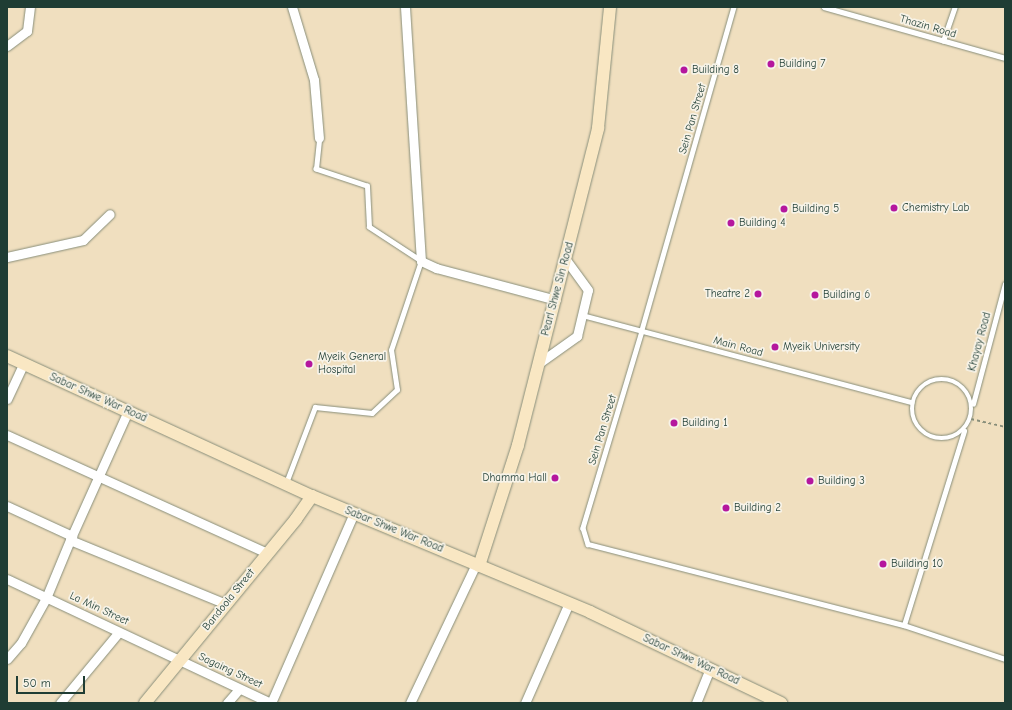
<!DOCTYPE html>
<html>
<head>
<meta charset="utf-8">
<style>
  body { margin:0 }
  #map { position:relative; width:1012px; height:710px; overflow:hidden; background:#f0dfbf; font-family:"Comic Neue",sans-serif }
  div>[style] { position:absolute }
  .path>* { height:1.5px; margin-top:-0.75px; transform-origin:0; background:repeating-linear-gradient(90deg,#888e7a 0 3px,transparent 0 6px) }
  .roads { filter:drop-shadow(0 0 1px #888e7a) drop-shadow(0 0 1px #888e7a) }
  .lane>* { height:4.5px; margin:-2.25px; padding:0 2.25px; transform-origin:2.25px; border-radius:2.25px; background:#fff }
  .lane>.ring { margin:-2.25px; padding:0; box-sizing:content-box; background:none; border:4.5px solid #fff; border-radius:50% }
  .street>* { height:9px; margin:-4.5px; padding:0 4.5px; transform-origin:4.5px; border-radius:4.5px; background:#fff }
  .secondary>* { height:12px; margin:-6px; padding:0 6px; transform-origin:6px; border-radius:6px; background:#f9e7c3 }
  .dots>* { width:11px; height:11px; translate:-50% -50%; box-sizing:border-box; border:2px solid #f7f3e8; border-radius:50% }
  span { translate:-50% -50%; white-space:nowrap; text-align:center; line-height:1.15; -webkit-text-stroke:3.5px #f7f3e8; paint-order:stroke }
  .street-label { font-size:11px; color:#1f3d34 }
  .poi-label { font-size:11px; color:#1f3d34 }
  .left { translate:0 -50%; text-align:left }
  .right { translate:-100% -50%; text-align:right }
  .frame { position:absolute; inset:0; border:8px solid #1f3d34; pointer-events:none }
  .scale { position:absolute; left:16px; top:676px; width:69px; height:18px; box-sizing:border-box; border:2px solid #1f3d34; border-top:0; padding-left:5px; font-size:12px; line-height:14px; white-space:nowrap; color:#1f3d34; -webkit-text-stroke:3px #f7f3e8; paint-order:stroke }
</style>
</head>
<body>
<div id="map">
  <div class="path">
    <i style="left:971px;top:419px;width:35px;rotate:13deg"></i>
  </div>
  <div class="roads">
    <div class="lane">
      <i style="left:734px;top:7px;width:337px;rotate:105.9deg"></i>
      <i style="left:642px;top:331px;width:206px;rotate:106.7deg"></i>
      <i style="left:583px;top:528px;width:17px;rotate:73deg"></i>
      <i style="left:588px;top:544px;width:326px;rotate:14.4deg"></i>
      <i style="left:904px;top:625px;width:107px;rotate:18.6deg"></i>
      <i style="left:824px;top:7px;width:188px;rotate:15.7deg"></i>
      <i style="left:943px;top:41px;width:36px;rotate:-71deg"></i>
      <i style="left:582px;top:315px;width:341px;rotate:14.8deg"></i>
      <i class="ring" style="left:912px;top:379px;width:55.5px;height:55.5px"></i>
      <i style="left:973px;top:404px;width:124px;rotate:-75.1deg"></i>
      <i style="left:286px;top:483px;width:81px;rotate:-69.1deg"></i>
      <i style="left:315px;top:407px;width:57px;rotate:6deg"></i>
      <i style="left:372px;top:413px;width:34px;rotate:-43deg"></i>
      <i style="left:397px;top:390px;width:40px;rotate:-98.5deg"></i>
      <i style="left:391px;top:350px;width:94px;rotate:-71.4deg"></i>
      <i style="left:421px;top:261px;width:62px;rotate:-146.8deg"></i>
      <i style="left:369px;top:227px;width:41px;rotate:-92.8deg"></i>
      <i style="left:367px;top:186px;width:54px;rotate:-161.6deg"></i>
      <i style="left:316px;top:169px;width:31px;rotate:-84deg"></i>
      <i style="left:904px;top:625px;width:203px;rotate:-72.8deg"></i>
    </div>
    <div class="street">
      <i style="left:292px;top:7px;width:76px;rotate:73.2deg"></i>
      <i style="left:314px;top:80px;width:58px;rotate:85.1deg"></i>
      <i style="left:405px;top:7px;width:255px;rotate:86.4deg"></i>
      <i style="left:421px;top:261px;width:17px;rotate:25deg"></i>
      <i style="left:436px;top:268px;width:124px;rotate:14.9deg"></i>
      <i style="left:7px;top:46px;width:25px;rotate:-37deg"></i>
      <i style="left:27px;top:31px;width:24px;rotate:-83deg"></i>
      <i style="left:7px;top:257px;width:78px;rotate:-12.6deg"></i>
      <i style="left:83px;top:240px;width:37px;rotate:-44deg"></i>
      <i style="left:539px;top:363px;width:47px;rotate:-35.4deg"></i>
      <i style="left:577px;top:336px;width:47px;rotate:-76.6deg"></i>
      <i style="left:588px;top:290px;width:37px;rotate:-126deg"></i>
      <i style="left:7px;top:399px;width:38px;rotate:-65deg"></i>
      <i style="left:7px;top:435px;width:286px;rotate:24.4deg"></i>
      <i style="left:7px;top:506px;width:72px;rotate:24.8deg"></i>
      <i style="left:70px;top:540px;width:141px;rotate:-65.8deg"></i>
      <i style="left:7px;top:579px;width:291px;rotate:25.2deg"></i>
      <i style="left:7px;top:659px;width:21px;rotate:-49deg"></i>
      <i style="left:21px;top:643px;width:51px;rotate:-60.9deg"></i>
      <i style="left:46px;top:598px;width:63px;rotate:-67.5deg"></i>
      <i style="left:70px;top:540px;width:169px;rotate:22.3deg"></i>
      <i style="left:60px;top:703px;width:92px;rotate:-50.3deg"></i>
      <i style="left:227px;top:703px;width:18px;rotate:-49deg"></i>
      <i style="left:271px;top:703px;width:207px;rotate:-66.4deg"></i>
      <i style="left:410px;top:703px;width:154px;rotate:-64.6deg"></i>
      <i style="left:525px;top:703px;width:109px;rotate:-66.3deg"></i>
      <i style="left:696px;top:703px;width:37px;rotate:-68deg"></i>
    </div>
    <div class="secondary">
      <i style="left:7px;top:356px;width:336px;rotate:24.7deg"></i>
      <i style="left:312px;top:496px;width:301px;rotate:22.6deg"></i>
      <i style="left:590px;top:612px;width:212px;rotate:25.5deg"></i>
      <i style="left:479px;top:566px;width:127px;rotate:-72.1deg"></i>
      <i style="left:518px;top:445px;width:327px;rotate:-75.8deg"></i>
      <i style="left:598px;top:128px;width:122px;rotate:-84.3deg"></i>
      <i style="left:145px;top:703px;width:238px;rotate:-50.6deg"></i>
      <i style="left:296px;top:519px;width:28px;rotate:-55deg"></i>
    </div>
  </div>
  <div class="dots">
    <i style="left:771px;top:64px;background:#b5179e"></i>
    <i style="left:684px;top:70px;background:#b5179e"></i>
    <i style="left:894px;top:208px;background:#b5179e"></i>
    <i style="left:784px;top:209px;background:#b5179e"></i>
    <i style="left:731px;top:223px;background:#b5179e"></i>
    <i style="left:758px;top:294px;background:#b5179e"></i>
    <i style="left:815px;top:295px;background:#b5179e"></i>
    <i style="left:775px;top:347px;background:#b5179e"></i>
    <i style="left:309px;top:364px;background:#b5179e"></i>
    <i style="left:674px;top:423px;background:#b5179e"></i>
    <i style="left:555px;top:478px;background:#b5179e"></i>
    <i style="left:810px;top:481px;background:#b5179e"></i>
    <i style="left:726px;top:508px;background:#b5179e"></i>
    <i style="left:883px;top:564px;background:#b5179e"></i>
  </div>
  <div class="street-label">
    <span style="left:928px;top:27px;rotate:16deg">Thazin Road</span>
    <span style="left:693px;top:119px;rotate:-74deg">Sein Pan Street</span>
    <span style="left:558px;top:289px;rotate:-75deg">Pearl Shwe Sin Road</span>
    <span style="left:980px;top:342px;rotate:-75deg">Khayay Road</span>
    <span style="left:738px;top:347px;rotate:15deg">Main Road</span>
    <span style="left:98px;top:398px;rotate:24deg">Sabar Shwe War Road</span>
    <span style="left:603px;top:430px;rotate:-73deg">Sein Pan Street</span>
    <span style="left:394px;top:530px;rotate:22deg">Sabar Shwe War Road</span>
    <span style="left:229px;top:600px;rotate:-51deg">Bandoola Street</span>
    <span style="left:99px;top:609px;rotate:25deg">La Min Street</span>
    <span style="left:691px;top:660px;rotate:25deg">Sabar Shwe War Road</span>
    <span style="left:230px;top:671px;rotate:25deg">Sagaing Street</span>
  </div>
  <div class="poi-label">
    <span class="left" style="left:779px;top:64px">Building 7</span>
    <span class="left" style="left:692px;top:70px">Building 8</span>
    <span class="left" style="left:902px;top:208px">Chemistry Lab</span>
    <span class="left" style="left:792px;top:209px">Building 5</span>
    <span class="left" style="left:739px;top:223px">Building 4</span>
    <span class="right" style="left:750px;top:294px">Theatre 2</span>
    <span class="left" style="left:823px;top:295px">Building 6</span>
    <span class="left" style="left:783px;top:347px">Myeik University</span>
    <span class="left" style="left:318px;top:364px">Myeik General<br>Hospital</span>
    <span class="left" style="left:682px;top:423px">Building 1</span>
    <span class="right" style="left:547px;top:478px">Dhamma Hall</span>
    <span class="left" style="left:818px;top:481px">Building 3</span>
    <span class="left" style="left:734px;top:508px">Building 2</span>
    <span class="left" style="left:891px;top:564px">Building 10</span>
  </div>
  <div class="frame"></div>
  <div class="scale">50 m</div>
</div>
</body>
</html>
